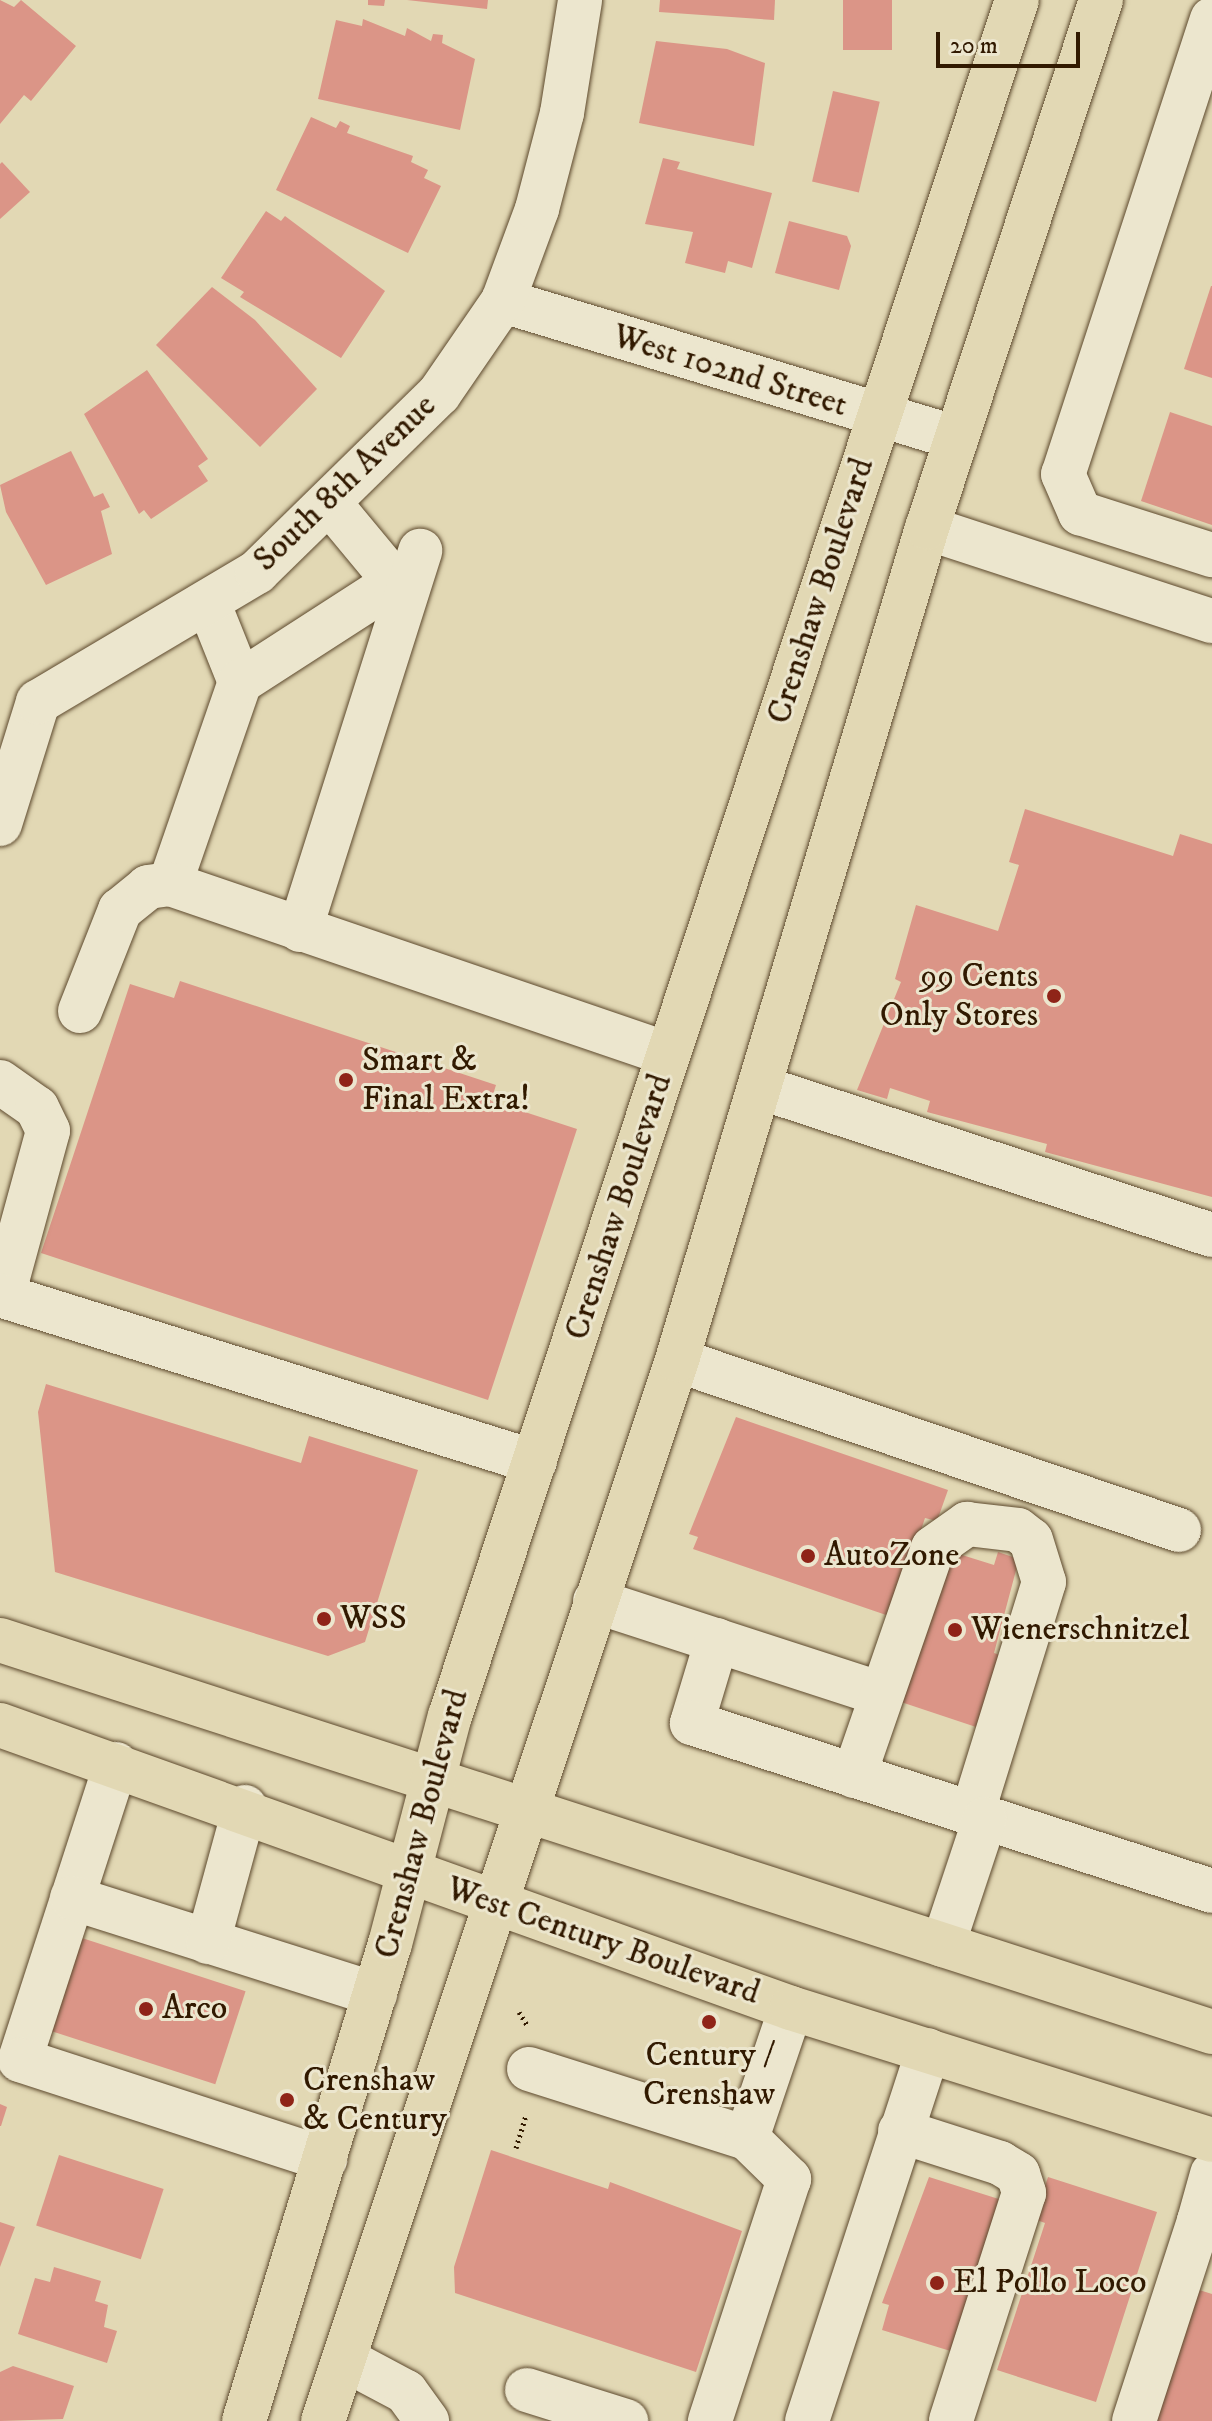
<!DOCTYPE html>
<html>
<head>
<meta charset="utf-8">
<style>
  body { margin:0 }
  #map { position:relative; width:1212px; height:2421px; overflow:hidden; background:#e2d8b4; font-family:"IM FELL DW Pica",serif }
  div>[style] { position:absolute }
  .building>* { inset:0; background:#db9587; transform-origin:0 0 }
  .path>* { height:5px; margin-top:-2.5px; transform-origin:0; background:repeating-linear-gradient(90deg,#311900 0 2px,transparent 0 6px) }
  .roads { filter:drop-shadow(0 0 2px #5d492d) drop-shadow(0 0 2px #5d492d) }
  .minor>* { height:44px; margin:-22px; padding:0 22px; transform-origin:22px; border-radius:22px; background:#ece6ce }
  .major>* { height:44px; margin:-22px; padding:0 22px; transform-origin:22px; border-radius:22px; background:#e2d8b4 }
  .dots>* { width:22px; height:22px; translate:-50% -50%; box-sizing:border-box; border:4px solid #ece6ce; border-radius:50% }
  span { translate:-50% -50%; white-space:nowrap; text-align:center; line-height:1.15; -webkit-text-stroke:6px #ece6ce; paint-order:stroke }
  .street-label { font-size:34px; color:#311900 }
  .poi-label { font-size:34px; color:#311900 }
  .right { translate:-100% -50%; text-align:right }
  .left { translate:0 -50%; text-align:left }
  .scale { position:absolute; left:936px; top:32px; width:144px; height:36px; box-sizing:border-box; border:4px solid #311900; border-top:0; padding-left:10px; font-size:24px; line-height:28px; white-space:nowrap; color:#311900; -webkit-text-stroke:6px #ece6ce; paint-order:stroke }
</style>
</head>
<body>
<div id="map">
  <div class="building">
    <i style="clip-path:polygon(0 0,14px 7px,21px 0,76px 46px,31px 101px,24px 95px,0 124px)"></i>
    <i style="clip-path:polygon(368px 0,385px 0,384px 6px,368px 5px)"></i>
    <i style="clip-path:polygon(407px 0,488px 0,487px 9px)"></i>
    <i style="clip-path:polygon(660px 0,775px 0,774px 20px,659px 12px)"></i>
    <i style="left:843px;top:0;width:49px;height:50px"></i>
    <i style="clip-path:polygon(363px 19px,405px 36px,407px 28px,431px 41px,433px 34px,443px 35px,442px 43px,475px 59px,460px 130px,318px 99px,336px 20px,362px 26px)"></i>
    <i style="clip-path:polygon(656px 41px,727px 49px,765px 63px,754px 146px,639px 123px)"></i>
    <i style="left:833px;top:91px;width:48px;height:93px;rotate:13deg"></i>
    <i style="clip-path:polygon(311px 117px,336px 128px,340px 121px,350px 126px,347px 133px,413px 156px,411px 162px,428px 170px,424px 178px,441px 186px,408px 253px,276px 190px)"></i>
    <i style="clip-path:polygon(663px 158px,680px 162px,677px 169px,772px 193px,752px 268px,728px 261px,725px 273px,685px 263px,693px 232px,645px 224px)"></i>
    <i style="clip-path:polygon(2px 162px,30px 192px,0 219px,0 164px)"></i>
    <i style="clip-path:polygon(266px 211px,281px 221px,285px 216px,385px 291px,341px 358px,240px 297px,244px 292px,221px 278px)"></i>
    <i style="clip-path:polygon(789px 221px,847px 236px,851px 246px,839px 290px,775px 273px)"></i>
    <i style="clip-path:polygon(1211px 286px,1212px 286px,1212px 378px,1184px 369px)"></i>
    <i style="clip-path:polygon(212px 287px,255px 320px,317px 389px,260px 447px,156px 345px)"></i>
    <i style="clip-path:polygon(147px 370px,208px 459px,198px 466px,208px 481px,151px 519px,144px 510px,139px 514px,84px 414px)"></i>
    <i style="clip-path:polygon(1170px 412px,1212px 426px,1212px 525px,1141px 501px)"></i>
    <i style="clip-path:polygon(71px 451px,94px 497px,103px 493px,110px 507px,101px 511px,112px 554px,46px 585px,6px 512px,0 485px)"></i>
    <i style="clip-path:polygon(1025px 809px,1173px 856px,1180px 834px,1212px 844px,1212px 1197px,1045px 1152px,1047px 1144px,927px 1112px,930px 1101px,890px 1088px,887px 1099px,857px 1090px,901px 982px,895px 979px,916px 905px,998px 931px,1019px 865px,1009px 862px)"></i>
    <i style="clip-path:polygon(180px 981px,496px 1085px,491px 1101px,577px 1129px,488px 1400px,41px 1253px,130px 984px,174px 998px)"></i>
    <i style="clip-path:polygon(46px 1384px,301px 1463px,309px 1436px,418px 1470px,365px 1642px,328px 1656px,55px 1572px,38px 1412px)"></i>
    <i style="clip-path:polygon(736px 1417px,948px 1490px,937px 1521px,925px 1518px,892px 1617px,693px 1549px,698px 1537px,689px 1534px)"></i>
    <i style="clip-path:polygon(946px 1550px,994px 1565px,998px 1552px,1019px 1559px,994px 1653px,1006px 1657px,982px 1729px,892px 1699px)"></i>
    <i style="left:82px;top:1938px;width:172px;height:98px;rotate:18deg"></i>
    <i style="clip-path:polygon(0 2104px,7px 2107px,1px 2126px,0 2126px)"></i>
    <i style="clip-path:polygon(491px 2150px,608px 2189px,610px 2182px,742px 2231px,696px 2372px,455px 2293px,454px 2267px)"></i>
    <i style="left:59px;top:2155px;width:110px;height:74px;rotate:18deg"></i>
    <i style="clip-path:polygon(929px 2177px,1005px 2201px,957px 2353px,882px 2330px,889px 2305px,882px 2303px)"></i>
    <i style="clip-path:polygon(1048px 2177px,1157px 2212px,1096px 2402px,997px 2370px,1045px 2223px,1034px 2219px)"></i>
    <i style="clip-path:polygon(0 2222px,15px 2227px,0 2267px)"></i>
    <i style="clip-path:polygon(54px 2267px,101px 2281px,95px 2301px,108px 2305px,104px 2327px,117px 2331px,107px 2363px,18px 2334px,35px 2278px,50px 2282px)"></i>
    <i style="clip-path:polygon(1196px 2289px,1212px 2294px,1212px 2421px,1153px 2421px)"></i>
    <i style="clip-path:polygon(13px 2366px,74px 2386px,63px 2419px,0 2421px,0 2372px)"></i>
  </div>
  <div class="path">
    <i style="left:519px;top:2012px;width:15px;rotate:58deg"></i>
    <i style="left:516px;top:2148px;width:34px;rotate:-73deg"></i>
  </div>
  <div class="roads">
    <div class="minor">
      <i style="left:1212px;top:19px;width:479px;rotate:108.1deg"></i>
      <i style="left:1063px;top:474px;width:43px;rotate:66.4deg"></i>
      <i style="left:1080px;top:513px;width:139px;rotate:17.7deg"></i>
      <i style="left:503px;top:301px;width:474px;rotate:16.8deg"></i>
      <i style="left:927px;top:528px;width:300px;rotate:18.1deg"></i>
      <i style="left:208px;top:602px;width:86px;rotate:68.2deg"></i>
      <i style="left:0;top:824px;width:128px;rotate:-72.7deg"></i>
      <i style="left:38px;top:702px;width:255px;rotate:-30.7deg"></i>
      <i style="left:257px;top:572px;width:255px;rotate:-44.4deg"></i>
      <i style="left:439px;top:394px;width:113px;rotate:-55.5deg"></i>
      <i style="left:503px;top:301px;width:98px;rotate:-69.7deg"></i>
      <i style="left:537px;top:209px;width:99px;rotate:-75.4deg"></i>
      <i style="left:562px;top:113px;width:114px;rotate:-80.9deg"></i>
      <i style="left:170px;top:884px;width:214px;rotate:-70.9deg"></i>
      <i style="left:240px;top:682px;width:184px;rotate:-32.8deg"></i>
      <i style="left:395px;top:582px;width:100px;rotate:-129.7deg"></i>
      <i style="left:300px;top:930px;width:398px;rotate:-72.4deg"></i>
      <i style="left:80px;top:1011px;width:109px;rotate:-68.4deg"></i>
      <i style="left:120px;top:910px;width:36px;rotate:-39deg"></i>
      <i style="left:148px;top:887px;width:22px;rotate:-8deg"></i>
      <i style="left:170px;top:884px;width:526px;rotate:18.85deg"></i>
      <i style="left:0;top:1082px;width:45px;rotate:35.1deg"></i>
      <i style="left:37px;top:1108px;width:25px;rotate:64deg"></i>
      <i style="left:48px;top:1131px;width:171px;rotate:105.3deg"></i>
      <i style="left:3px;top:1296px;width:557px;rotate:17.33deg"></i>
      <i style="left:762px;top:1088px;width:473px;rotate:18.1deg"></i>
      <i style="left:677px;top:1360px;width:530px;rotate:18.71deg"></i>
      <i style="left:595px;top:1601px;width:301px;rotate:18deg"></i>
      <i style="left:717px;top:1640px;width:87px;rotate:106.8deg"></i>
      <i style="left:692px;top:1723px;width:546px;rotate:17.9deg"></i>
      <i style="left:116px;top:1764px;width:311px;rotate:108deg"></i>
      <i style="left:20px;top:2060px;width:321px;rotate:18deg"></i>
      <i style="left:854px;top:1776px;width:241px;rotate:-70.9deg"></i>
      <i style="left:933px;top:1548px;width:42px;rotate:-35.2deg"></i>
      <i style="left:967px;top:1524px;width:51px;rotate:6.7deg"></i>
      <i style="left:1018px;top:1530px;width:16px;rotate:38deg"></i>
      <i style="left:1031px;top:1540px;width:44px;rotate:72.8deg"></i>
      <i style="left:1044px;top:1582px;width:244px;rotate:107.2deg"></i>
      <i style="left:72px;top:1898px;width:318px;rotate:17.6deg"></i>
      <i style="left:208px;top:1942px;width:140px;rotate:-74.7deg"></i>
      <i style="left:943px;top:1945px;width:133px;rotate:-71.6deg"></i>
      <i style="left:529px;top:2069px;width:229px;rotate:17.6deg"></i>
      <i style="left:747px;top:2138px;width:59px;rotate:44.3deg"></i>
      <i style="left:789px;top:2179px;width:255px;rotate:108.1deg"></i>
      <i style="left:900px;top:2131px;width:105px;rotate:17.7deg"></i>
      <i style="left:1000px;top:2163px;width:21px;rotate:31deg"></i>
      <i style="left:1018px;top:2174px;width:20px;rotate:72deg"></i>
      <i style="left:1024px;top:2193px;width:239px;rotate:107.8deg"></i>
      <i style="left:747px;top:2138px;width:137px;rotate:-71.3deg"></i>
      <i style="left:1199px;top:2221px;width:49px;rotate:-74.5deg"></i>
      <i style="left:344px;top:2359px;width:70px;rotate:28deg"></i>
      <i style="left:406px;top:2392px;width:36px;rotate:54deg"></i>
      <i style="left:527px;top:2390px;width:104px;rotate:17.4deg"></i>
      <i style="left:807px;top:2421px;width:390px;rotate:-71.9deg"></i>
      <i style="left:1134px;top:2421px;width:210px;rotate:-72deg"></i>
      <i style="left:1199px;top:2221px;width:14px;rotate:21deg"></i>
    </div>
    <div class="major">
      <i style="left:0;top:1640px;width:1274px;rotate:17.92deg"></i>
      <i style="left:0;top:1725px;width:840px;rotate:19.69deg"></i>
      <i style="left:791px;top:2008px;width:441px;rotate:17.4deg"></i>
      <i style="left:244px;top:2421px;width:499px;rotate:-73deg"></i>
      <i style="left:390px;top:1944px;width:236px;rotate:-75.3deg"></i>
      <i style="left:450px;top:1716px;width:1807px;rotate:-71.72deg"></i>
      <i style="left:323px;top:2421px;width:1118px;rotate:-71.55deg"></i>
      <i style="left:677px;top:1360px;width:869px;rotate:-73.28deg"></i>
      <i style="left:927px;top:528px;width:556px;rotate:-71.76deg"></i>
    </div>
  </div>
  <div class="dots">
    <i style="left:1054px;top:996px;background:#8f2418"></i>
    <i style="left:346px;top:1080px;background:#8f2418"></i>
    <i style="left:808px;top:1556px;background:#8f2418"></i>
    <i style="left:324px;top:1619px;background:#8f2418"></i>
    <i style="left:955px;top:1630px;background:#8f2418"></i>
    <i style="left:146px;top:2009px;background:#8f2418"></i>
    <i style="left:709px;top:2022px;background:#8f2418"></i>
    <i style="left:287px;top:2100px;background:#8f2418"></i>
    <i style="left:937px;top:2283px;background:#8f2418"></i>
  </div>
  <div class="street-label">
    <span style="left:730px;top:371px;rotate:17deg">West 102nd Street</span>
    <span style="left:345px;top:483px;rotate:-44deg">South 8th Avenue</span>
    <span style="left:821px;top:591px;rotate:-72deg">Crenshaw Boulevard</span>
    <span style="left:619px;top:1207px;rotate:-72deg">Crenshaw Boulevard</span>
    <span style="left:422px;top:1824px;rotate:-75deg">Crenshaw Boulevard</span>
    <span style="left:603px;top:1941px;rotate:19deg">West Century Boulevard</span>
  </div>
  <div class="poi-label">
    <span class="right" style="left:1038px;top:996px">99 Cents<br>Only Stores</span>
    <span class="left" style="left:362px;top:1080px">Smart &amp;<br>Final Extra!</span>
    <span class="left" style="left:824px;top:1556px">AutoZone</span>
    <span class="left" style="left:340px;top:1619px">WSS</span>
    <span class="left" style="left:971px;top:1630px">Wienerschnitzel</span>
    <span class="left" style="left:162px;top:2009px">Arco</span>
    <span style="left:709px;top:2075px">Century /<br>Crenshaw</span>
    <span class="left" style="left:303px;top:2100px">Crenshaw<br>&amp; Century</span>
    <span class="left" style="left:953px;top:2283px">El Pollo Loco</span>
  </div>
  <div class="scale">20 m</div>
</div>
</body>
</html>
